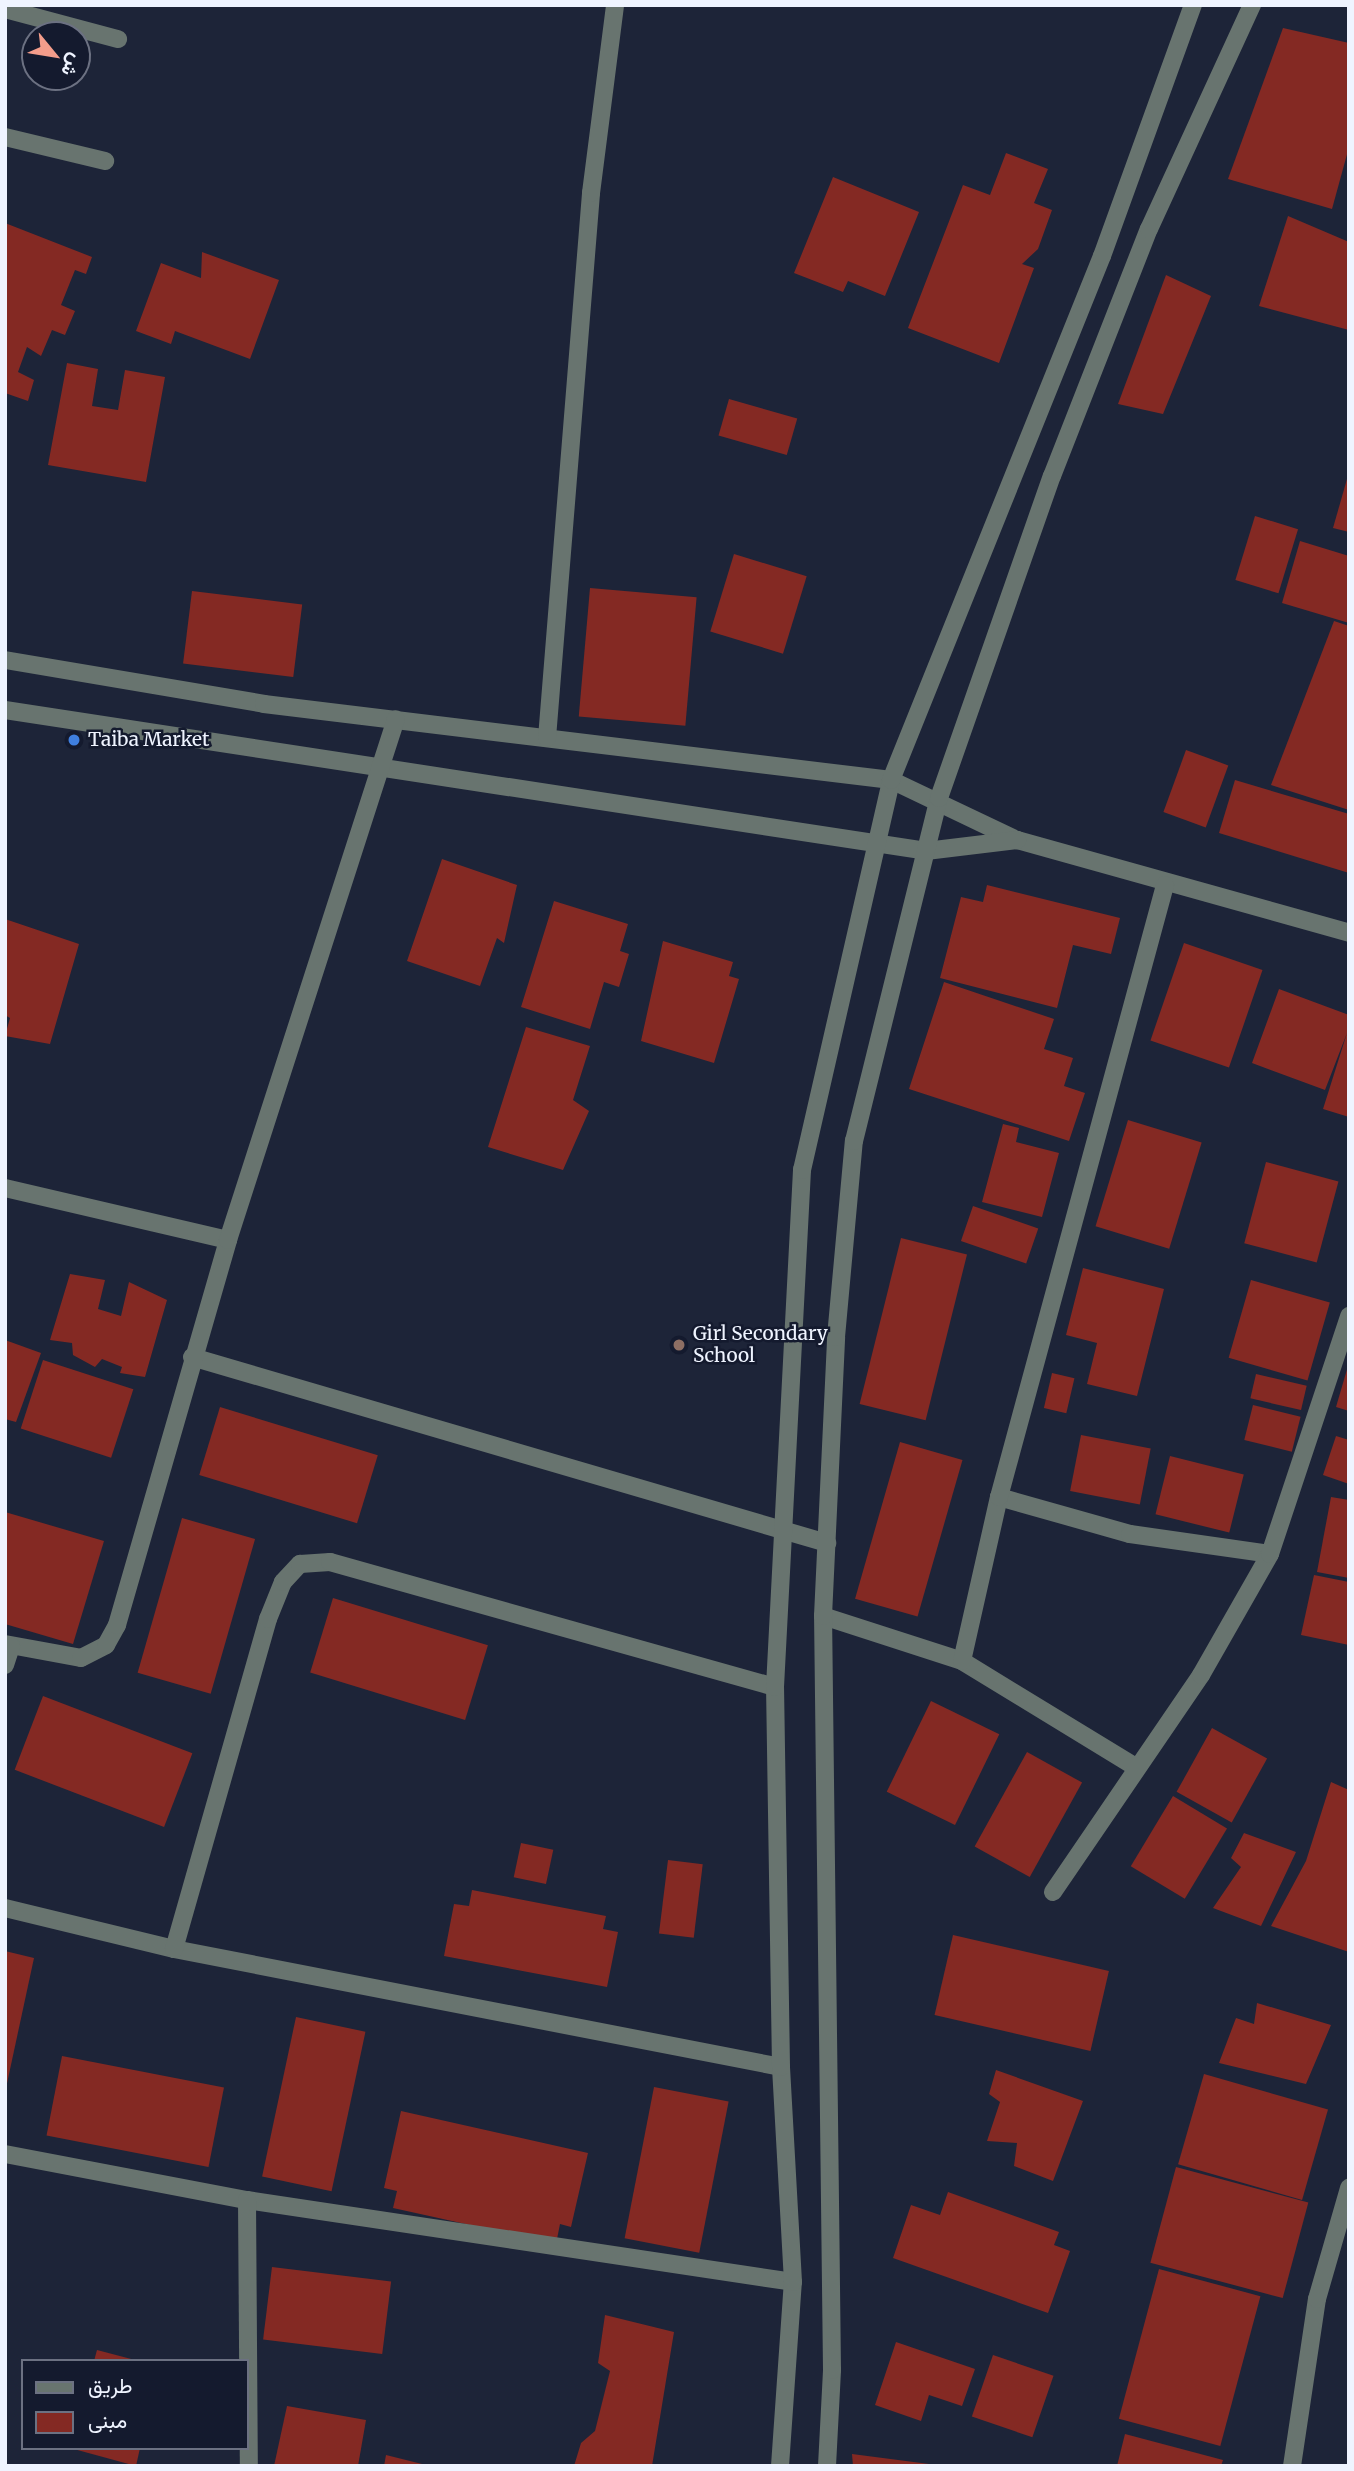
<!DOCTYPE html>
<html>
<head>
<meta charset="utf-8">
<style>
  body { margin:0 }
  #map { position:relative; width:1354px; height:2471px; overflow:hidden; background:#1d2438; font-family:Merriweather,Vazirmatn,serif }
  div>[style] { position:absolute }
  .building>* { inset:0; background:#842923; transform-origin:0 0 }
  .minor>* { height:18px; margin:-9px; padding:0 9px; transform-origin:9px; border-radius:9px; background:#68746f }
  .dots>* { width:19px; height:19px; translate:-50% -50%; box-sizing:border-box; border:4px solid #141a2e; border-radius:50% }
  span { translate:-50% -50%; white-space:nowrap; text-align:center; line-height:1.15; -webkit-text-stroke:5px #141a2e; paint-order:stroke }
  .poi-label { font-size:19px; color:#eff4ff }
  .left { translate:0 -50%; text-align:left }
  .frame { position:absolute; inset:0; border:7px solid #eff4ff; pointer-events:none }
  .legend { position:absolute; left:21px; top:2359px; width:228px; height:91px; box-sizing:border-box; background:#141a2e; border:2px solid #6c7182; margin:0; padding:9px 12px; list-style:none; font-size:21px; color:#eff4ff }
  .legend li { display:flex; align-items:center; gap:14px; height:35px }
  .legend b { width:35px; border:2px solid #6c7182 }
  .north { position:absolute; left:21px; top:21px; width:70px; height:70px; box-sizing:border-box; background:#141a2e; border:2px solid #6c7182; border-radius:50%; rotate:120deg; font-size:19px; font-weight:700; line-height:28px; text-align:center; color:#eff4ff }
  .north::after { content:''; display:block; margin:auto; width:24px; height:32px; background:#f49d8b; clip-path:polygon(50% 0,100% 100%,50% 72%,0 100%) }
</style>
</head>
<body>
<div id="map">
  <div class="building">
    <i style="clip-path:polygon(1283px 28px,1349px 43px,1349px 147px,1332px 209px,1228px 179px)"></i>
    <i style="clip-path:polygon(1006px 153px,1048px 169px,1034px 203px,1052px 210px,1038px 249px,1022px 264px,1034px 268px,999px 363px,908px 328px,963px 185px,990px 195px)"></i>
    <i style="clip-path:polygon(833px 177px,919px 212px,885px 296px,848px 281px,843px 292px,794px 273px)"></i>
    <i style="clip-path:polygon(1288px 216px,1349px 242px,1349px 330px,1259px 306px)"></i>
    <i style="clip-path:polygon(5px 223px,92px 257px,86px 274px,75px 270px,61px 305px,75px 311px,65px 335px,52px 330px,41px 356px,27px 347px,18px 372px,34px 380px,28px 401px,5px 393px)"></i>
    <i style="clip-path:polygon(202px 252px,279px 280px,250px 359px,175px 331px,171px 344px,136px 331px,161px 263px,201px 278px)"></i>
    <i style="clip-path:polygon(1166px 275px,1211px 296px,1163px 414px,1118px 404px)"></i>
    <i style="clip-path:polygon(67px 363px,98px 369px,92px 406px,118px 410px,125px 370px,165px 377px,146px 482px,48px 465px)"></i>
    <i style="left:729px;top:399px;width:71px;height:38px;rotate:16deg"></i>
    <i style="clip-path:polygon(1349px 472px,1349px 532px,1333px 528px)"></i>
    <i style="left:1255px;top:516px;width:45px;height:67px;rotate:17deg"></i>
    <i style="clip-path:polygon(1300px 541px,1349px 556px,1349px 623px,1282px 603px)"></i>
    <i style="left:734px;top:554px;width:76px;height:81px;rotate:17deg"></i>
    <i style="left:590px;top:588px;width:107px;height:129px;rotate:5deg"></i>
    <i style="left:192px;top:591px;width:111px;height:73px;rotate:7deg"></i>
    <i style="clip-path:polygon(1334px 621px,1349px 626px,1349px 810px,1271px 785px)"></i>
    <i style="left:1186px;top:750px;width:45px;height:66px;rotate:20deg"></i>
    <i style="clip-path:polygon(1235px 780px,1349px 814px,1349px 873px,1219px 833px)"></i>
    <i style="clip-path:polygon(442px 859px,517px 885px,504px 943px,497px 938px,480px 986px,407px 961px)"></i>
    <i style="clip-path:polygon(987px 885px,1120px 918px,1111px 954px,1073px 945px,1057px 1008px,940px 978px,961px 897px,983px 902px)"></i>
    <i style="clip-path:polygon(554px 901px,628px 924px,620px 951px,629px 954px,619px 987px,604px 982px,590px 1029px,521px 1007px)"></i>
    <i style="clip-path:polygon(5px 919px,79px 944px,50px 1044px,5px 1036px,10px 1018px,5px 1015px)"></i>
    <i style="clip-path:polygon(663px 941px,733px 962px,729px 976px,739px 979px,714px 1063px,641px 1041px)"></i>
    <i style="left:1184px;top:943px;width:83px;height:103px;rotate:19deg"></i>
    <i style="clip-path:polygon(944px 982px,1054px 1019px,1044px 1049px,1073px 1058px,1064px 1086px,1085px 1093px,1069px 1141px,909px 1089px)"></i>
    <i style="clip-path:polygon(1279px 989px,1349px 1015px,1349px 1117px,1323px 1109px,1347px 1033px,1325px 1090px,1252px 1063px)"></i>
    <i style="clip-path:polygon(526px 1027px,590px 1046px,573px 1100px,589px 1111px,563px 1170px,488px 1147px)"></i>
    <i style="left:1128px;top:1120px;width:77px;height:111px;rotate:17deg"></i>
    <i style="clip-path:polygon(1003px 1124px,1019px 1128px,1016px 1142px,1059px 1153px,1042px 1217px,982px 1202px)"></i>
    <i style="left:1266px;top:1162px;width:75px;height:84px;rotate:15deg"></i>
    <i style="left:973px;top:1206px;width:69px;height:37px;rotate:19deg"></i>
    <i style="left:901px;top:1238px;width:68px;height:171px;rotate:14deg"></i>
    <i style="clip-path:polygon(1083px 1268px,1164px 1289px,1137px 1396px,1087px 1384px,1097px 1343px,1066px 1335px)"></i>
    <i style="clip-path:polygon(70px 1274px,105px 1280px,98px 1309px,121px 1316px,129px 1282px,167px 1300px,145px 1377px,120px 1373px,122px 1367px,102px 1359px,95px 1367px,73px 1355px,72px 1343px,50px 1340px)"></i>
    <i style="left:1251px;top:1280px;width:82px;height:81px;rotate:16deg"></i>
    <i style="clip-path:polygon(5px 1340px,41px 1353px,16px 1422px,5px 1419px)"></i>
    <i style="left:43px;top:1360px;width:95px;height:72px;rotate:18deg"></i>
    <i style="clip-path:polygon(1348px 1366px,1349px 1366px,1349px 1411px,1336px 1407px)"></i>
    <i style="left:1052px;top:1373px;width:23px;height:36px;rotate:13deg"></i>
    <i style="left:1256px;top:1374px;width:52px;height:25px;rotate:13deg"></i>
    <i style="left:1253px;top:1405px;width:49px;height:36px;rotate:14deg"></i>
    <i style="left:220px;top:1407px;width:165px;height:71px;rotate:17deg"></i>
    <i style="left:1081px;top:1435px;width:71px;height:57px;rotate:11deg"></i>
    <i style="clip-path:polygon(1336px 1436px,1349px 1440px,1349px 1484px,1323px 1475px)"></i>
    <i style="left:900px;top:1442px;width:65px;height:163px;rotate:16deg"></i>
    <i style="left:1170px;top:1456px;width:76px;height:60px;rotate:14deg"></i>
    <i style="clip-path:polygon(1331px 1497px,1349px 1500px,1349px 1578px,1317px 1572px)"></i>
    <i style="clip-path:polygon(5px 1512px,104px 1541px,73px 1644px,5px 1624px)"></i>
    <i style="left:182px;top:1518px;width:76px;height:161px;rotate:16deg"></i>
    <i style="clip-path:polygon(1314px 1575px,1349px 1582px,1349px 1645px,1301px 1635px)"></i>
    <i style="left:333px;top:1598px;width:162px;height:78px;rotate:17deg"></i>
    <i style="left:43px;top:1696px;width:160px;height:79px;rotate:21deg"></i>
    <i style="left:931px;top:1701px;width:76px;height:101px;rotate:26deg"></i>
    <i style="left:1212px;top:1728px;width:63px;height:73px;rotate:29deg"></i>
    <i style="left:1027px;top:1752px;width:63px;height:108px;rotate:29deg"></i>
    <i style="clip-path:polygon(1331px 1782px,1349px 1790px,1349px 1952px,1271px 1926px,1306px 1861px)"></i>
    <i style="left:1173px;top:1796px;width:63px;height:82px;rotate:31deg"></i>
    <i style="clip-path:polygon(1244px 1833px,1296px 1852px,1261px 1926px,1213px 1908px,1241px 1867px,1231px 1858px)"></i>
    <i style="left:521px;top:1843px;width:33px;height:35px;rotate:12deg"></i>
    <i style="left:668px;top:1860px;width:35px;height:74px;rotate:7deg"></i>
    <i style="clip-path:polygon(472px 1890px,606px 1916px,603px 1929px,618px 1932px,607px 1987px,444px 1956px,454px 1904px,469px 1906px)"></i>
    <i style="left:953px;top:1935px;width:160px;height:82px;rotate:13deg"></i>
    <i style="clip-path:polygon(5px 1951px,34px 1958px,6px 2088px,5px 2088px)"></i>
    <i style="clip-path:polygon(1257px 2003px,1331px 2025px,1306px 2084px,1219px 2063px,1236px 2018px,1254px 2024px)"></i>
    <i style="left:296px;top:2017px;width:71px;height:163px;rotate:12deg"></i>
    <i style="left:62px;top:2056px;width:165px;height:81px;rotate:11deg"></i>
    <i style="clip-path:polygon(996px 2070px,1083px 2101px,1053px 2181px,1014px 2166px,1017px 2143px,987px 2141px,1000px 2102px,989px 2094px)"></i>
    <i style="left:1204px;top:2074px;width:129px;height:94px;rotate:16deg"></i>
    <i style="left:654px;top:2087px;width:76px;height:154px;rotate:11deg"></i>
    <i style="clip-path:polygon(401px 2111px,588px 2153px,571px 2227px,560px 2224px,556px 2244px,393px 2208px,397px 2191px,384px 2188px)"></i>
    <i style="left:1176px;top:2167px;width:137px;height:99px;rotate:15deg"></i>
    <i style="clip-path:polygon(948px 2192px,1059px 2232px,1054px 2245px,1070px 2251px,1048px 2313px,893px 2258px,911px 2205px,940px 2215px)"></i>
    <i style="left:272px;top:2267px;width:120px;height:73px;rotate:7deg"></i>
    <i style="left:1159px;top:2269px;width:105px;height:155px;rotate:15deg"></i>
    <i style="clip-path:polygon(605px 2315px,674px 2332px,652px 2466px,574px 2466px,581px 2443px,595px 2431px,610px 2371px,598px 2363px)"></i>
    <i style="clip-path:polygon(896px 2342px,975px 2369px,962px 2406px,929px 2395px,921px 2421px,875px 2405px)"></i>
    <i style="clip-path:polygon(97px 2350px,135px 2360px,135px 2361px,94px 2361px)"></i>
    <i style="left:993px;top:2355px;width:64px;height:65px;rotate:19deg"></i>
    <i style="clip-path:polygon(287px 2406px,366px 2420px,358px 2466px,274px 2466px)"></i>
    <i style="clip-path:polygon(1125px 2434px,1223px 2460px,1221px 2466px,1117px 2466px)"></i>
    <i style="clip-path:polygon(70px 2448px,140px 2448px,136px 2466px)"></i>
    <i style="clip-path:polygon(852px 2454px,929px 2464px,929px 2466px,853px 2466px)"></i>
    <i style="clip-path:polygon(386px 2455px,426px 2465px,426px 2466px,384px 2466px)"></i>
  </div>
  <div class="minor">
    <i style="left:5px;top:9px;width:117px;rotate:14.9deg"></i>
    <i style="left:5px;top:137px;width:103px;rotate:13.5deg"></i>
    <i style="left:5px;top:660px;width:263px;rotate:9.6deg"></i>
    <i style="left:264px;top:704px;width:632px;rotate:6.91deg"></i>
    <i style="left:891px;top:780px;width:140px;rotate:25.5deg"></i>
    <i style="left:1017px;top:840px;width:345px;rotate:15.6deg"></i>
    <i style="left:5px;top:710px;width:932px;rotate:8.7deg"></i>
    <i style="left:926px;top:851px;width:92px;rotate:-6.9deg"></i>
    <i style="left:547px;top:738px;width:547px;rotate:-85.38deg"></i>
    <i style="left:591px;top:193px;width:190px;rotate:-82.7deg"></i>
    <i style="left:5px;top:1188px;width:229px;rotate:13.1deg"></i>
    <i style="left:192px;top:1357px;width:662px;rotate:16.33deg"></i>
    <i style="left:999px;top:1497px;width:136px;rotate:15.8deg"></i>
    <i style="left:1130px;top:1534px;width:141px;rotate:8.1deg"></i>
    <i style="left:823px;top:1616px;width:146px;rotate:17.9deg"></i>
    <i style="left:962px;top:1661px;width:202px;rotate:31.4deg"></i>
    <i style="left:5px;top:1644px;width:77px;rotate:10.4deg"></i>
    <i style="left:81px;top:1658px;width:28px;rotate:-27deg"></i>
    <i style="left:106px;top:1645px;width:23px;rotate:-61deg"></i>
    <i style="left:117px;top:1625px;width:401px;rotate:-73.9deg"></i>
    <i style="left:228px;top:1240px;width:547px;rotate:-72.13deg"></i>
    <i style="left:962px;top:1661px;width:168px;rotate:-77.3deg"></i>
    <i style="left:999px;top:1497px;width:634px;rotate:-74.82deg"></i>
    <i style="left:5px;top:1665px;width:20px;rotate:-72deg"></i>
    <i style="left:1053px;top:1892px;width:263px;rotate:-55.7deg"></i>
    <i style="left:1201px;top:1675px;width:139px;rotate:-60.3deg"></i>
    <i style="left:1270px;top:1554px;width:251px;rotate:-71.6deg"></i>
    <i style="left:5px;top:1908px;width:174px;rotate:13.6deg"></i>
    <i style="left:174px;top:1949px;width:618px;rotate:11deg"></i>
    <i style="left:174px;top:1949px;width:343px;rotate:-74.1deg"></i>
    <i style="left:268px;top:1619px;width:40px;rotate:-68deg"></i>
    <i style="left:283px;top:1582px;width:25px;rotate:-47deg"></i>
    <i style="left:300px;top:1564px;width:30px;rotate:-4deg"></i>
    <i style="left:330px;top:1562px;width:462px;rotate:15.7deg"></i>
    <i style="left:5px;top:2154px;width:246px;rotate:10.8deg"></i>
    <i style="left:247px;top:2200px;width:552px;rotate:8.54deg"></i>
    <i style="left:247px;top:2200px;width:266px;rotate:89.6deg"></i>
    <i style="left:780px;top:2466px;width:184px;rotate:-86deg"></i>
    <i style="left:793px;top:2282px;width:215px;rotate:-93.2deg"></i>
    <i style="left:781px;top:2067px;width:380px;rotate:-90.9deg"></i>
    <i style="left:775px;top:1687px;width:518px;rotate:-87.01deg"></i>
    <i style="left:802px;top:1170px;width:400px;rotate:-77.1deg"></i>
    <i style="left:891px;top:780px;width:565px;rotate:-68.07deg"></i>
    <i style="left:1102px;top:256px;width:267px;rotate:-70.1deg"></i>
    <i style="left:827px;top:2466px;width:96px;rotate:-87deg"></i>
    <i style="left:832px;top:2370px;width:754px;rotate:-90.68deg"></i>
    <i style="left:823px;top:1616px;width:279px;rotate:-87.3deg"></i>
    <i style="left:836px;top:1337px;width:197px;rotate:-84.8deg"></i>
    <i style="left:854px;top:1141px;width:353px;rotate:-76.1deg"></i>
    <i style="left:939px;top:798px;width:341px;rotate:-70.7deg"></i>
    <i style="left:1052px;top:476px;width:265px;rotate:-68.6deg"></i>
    <i style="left:1149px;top:229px;width:247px;rotate:-65.3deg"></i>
    <i style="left:1292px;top:2466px;width:169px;rotate:-81.5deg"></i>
    <i style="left:1317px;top:2299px;width:116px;rotate:-73.9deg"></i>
  </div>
  <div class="dots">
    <i style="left:74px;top:740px;background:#3f7fe0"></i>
    <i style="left:679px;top:1345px;background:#8d6e63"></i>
  </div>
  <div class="poi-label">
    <span class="left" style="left:88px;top:740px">Taiba Market</span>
    <span class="left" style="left:693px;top:1345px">Girl Secondary<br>School</span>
  </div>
  <div class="frame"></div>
  <ul class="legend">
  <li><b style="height:9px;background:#68746f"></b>طريق</li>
  <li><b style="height:19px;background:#842923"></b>مبنى</li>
  </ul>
  <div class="north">ش</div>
</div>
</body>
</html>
